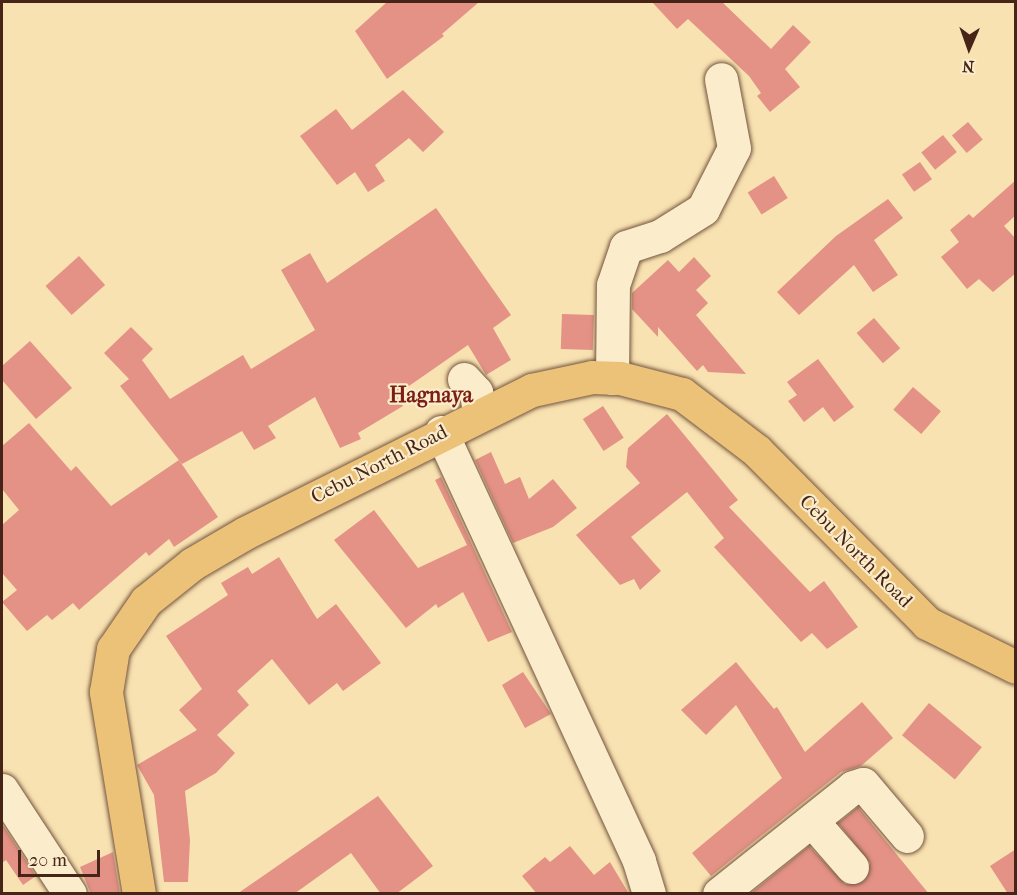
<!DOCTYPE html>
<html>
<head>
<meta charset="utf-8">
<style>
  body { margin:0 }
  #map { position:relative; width:1017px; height:895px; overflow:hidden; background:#f9e2b1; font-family:"IM FELL French Canon",serif }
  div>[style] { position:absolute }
  .building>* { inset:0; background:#e39285; transform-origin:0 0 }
  .roads { filter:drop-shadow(0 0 2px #73543e) drop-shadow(0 0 2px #73543e) }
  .minor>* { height:33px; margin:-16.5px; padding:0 16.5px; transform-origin:16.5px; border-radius:16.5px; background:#fbeccc }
  .major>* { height:33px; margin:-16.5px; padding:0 16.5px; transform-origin:16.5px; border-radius:16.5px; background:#ecc178 }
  span { translate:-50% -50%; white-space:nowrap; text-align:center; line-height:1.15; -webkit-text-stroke:4.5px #fbeccc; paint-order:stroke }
  .street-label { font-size:20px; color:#462518 }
  .quarter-label { font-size:22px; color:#7a1f14; font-weight:700 }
  .frame { position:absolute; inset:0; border:3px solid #462518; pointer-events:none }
  .north { position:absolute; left:939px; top:18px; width:60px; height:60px; -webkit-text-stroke:4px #fbeccc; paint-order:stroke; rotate:182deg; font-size:16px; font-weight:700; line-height:24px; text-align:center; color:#462518 }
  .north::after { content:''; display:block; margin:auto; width:21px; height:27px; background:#462518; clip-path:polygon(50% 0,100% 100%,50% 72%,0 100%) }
  .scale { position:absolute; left:18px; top:850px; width:82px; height:27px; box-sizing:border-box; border:3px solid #462518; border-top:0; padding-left:8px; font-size:18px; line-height:21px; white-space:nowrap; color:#462518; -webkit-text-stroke:4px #fbeccc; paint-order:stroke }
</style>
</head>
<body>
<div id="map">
  <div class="building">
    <i style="clip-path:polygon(387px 2px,479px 2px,442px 34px,444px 36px,387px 79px,355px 31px)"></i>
    <i style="clip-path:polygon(652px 2px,722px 2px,771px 49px,793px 25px,811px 42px,785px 69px,800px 87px,770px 112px,757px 96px,761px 93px,749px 76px,688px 19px,677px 29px)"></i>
    <i style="clip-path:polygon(403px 90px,444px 132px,423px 152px,409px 138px,375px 165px,385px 181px,368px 192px,355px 172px,337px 185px,300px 136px,336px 109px,352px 130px)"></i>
    <i style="left:968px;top:122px;width:23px;height:21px;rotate:50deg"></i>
    <i style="left:943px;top:135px;width:22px;height:28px;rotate:51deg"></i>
    <i style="left:920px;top:162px;width:21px;height:22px;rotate:55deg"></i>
    <i style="left:774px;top:176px;width:26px;height:31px;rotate:58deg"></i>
    <i style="clip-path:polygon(1016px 180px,1016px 215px,1004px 226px,1016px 239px,1016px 273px,993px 292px,979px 279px,967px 289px,941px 257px,959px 242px,950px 230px,969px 214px,973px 218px)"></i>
    <i style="clip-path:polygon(888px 199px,903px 218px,874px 240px,898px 275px,873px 292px,854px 265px,799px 315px,777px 292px,836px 236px)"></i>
    <i style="clip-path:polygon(436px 208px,511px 315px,493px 328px,511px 360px,486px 375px,468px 345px,396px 395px,403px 406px,358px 433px,361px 439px,340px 448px,315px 397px,268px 426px,276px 438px,254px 450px,242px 431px,182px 464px,120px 386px,129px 379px,104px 353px,131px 327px,153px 349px,142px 360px,170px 399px,243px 355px,251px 369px,315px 330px,281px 270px,310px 253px,327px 283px)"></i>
    <i style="left:79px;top:256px;width:39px;height:45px;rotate:48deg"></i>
    <i style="clip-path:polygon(694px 257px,711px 276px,696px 290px,708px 303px,696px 315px,746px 374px,708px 372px,703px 365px,697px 371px,658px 327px,658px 337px,632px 309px,632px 293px,668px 260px,679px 272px)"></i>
    <i style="left:562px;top:314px;width:32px;height:35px;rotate:2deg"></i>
    <i style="left:874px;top:318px;width:40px;height:23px;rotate:49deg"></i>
    <i style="clip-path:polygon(30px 341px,72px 388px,36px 419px,2px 380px,2px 366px)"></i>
    <i style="clip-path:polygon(818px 359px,854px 407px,834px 422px,823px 407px,804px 422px,788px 401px,797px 395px,787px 382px)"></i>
    <i style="left:913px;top:387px;width:37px;height:30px;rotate:41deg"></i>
    <i style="left:603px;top:406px;width:38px;height:24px;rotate:57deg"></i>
    <i style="clip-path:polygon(667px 414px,738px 500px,729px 507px,810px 592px,824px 581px,858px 627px,827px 649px,812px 633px,801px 642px,714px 547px,724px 538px,687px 492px,631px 537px,661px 571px,640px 590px,634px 579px,620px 585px,576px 535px,640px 483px,626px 467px,628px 448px)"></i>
    <i style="clip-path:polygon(29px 423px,71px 471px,76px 466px,111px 506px,179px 460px,218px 517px,174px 547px,169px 539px,149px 556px,146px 552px,79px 610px,73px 603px,52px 620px,47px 615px,27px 631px,2px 602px,17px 590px,2px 573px,2px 525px,19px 510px,2px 489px,2px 446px)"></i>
    <i style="clip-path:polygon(491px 452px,505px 484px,520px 477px,529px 499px,553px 479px,577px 508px,553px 527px,513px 543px,475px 460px)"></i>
    <i style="clip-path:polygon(441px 477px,512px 632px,488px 642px,463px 592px,438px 608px,436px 604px,406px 628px,334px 540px,374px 510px,418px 568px,467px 545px,435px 480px)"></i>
    <i style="clip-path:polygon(279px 557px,317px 619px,336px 604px,381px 663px,343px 691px,337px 683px,309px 705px,272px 659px,237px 691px,249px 705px,217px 735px,235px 753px,216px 773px,185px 791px,190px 840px,188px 882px,164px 882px,154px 795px,137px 765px,197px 730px,179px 710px,202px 689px,166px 636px,228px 595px,221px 583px,248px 567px,252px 574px)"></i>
    <i style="clip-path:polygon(736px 662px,774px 709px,777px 707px,805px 752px,862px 702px,893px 738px,861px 766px,841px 772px,711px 876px,692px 853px,782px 778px,736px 705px,706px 735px,681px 710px)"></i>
    <i style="clip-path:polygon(523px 672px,551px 714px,525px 728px,502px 685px)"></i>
    <i style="left:929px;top:703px;width:69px;height:42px;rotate:40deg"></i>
    <i style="clip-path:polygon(378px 796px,433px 866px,396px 894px,381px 894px,351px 853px,294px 894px,237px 894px)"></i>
    <i style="clip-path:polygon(858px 807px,929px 894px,750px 894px,809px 846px,845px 884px,864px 881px,870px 863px,838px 823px)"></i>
    <i style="clip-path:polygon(2px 824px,36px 876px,23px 885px,6px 860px,2px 863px)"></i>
    <i style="clip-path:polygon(570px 846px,594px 875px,610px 862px,629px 894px,537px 894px,522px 876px,545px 857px,550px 862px)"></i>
    <i style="clip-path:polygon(1016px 849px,1016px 894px,1008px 894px,990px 866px)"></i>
    <i style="clip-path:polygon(113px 852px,120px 894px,91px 894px,80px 867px)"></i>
  </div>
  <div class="roads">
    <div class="minor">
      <i style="left:612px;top:378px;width:93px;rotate:-89.4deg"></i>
      <i style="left:613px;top:285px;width:40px;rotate:-71.1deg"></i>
      <i style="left:626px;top:247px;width:36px;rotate:-18deg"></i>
      <i style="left:660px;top:236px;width:51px;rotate:-32.1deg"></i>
      <i style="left:703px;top:209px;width:68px;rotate:-63.1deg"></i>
      <i style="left:734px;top:148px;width:70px;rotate:-100.7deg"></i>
      <i style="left:464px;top:379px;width:18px;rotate:47deg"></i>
      <i style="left:476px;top:392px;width:21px;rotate:82deg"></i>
      <i style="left:441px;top:432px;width:472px;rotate:65.2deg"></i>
      <i style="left:639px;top:861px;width:34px;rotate:73deg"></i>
      <i style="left:2px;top:790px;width:124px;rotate:56.8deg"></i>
      <i style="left:812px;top:821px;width:61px;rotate:49deg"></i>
      <i style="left:719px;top:894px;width:171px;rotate:-38.6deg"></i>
      <i style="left:853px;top:787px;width:10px;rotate:-17deg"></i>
      <i style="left:863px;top:784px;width:68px;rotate:49.8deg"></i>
    </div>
    <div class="major">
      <i style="left:139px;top:894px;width:205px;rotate:-99.3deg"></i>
      <i style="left:106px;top:692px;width:44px;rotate:-80.8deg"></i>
      <i style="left:113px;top:649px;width:58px;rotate:-55.5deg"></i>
      <i style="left:146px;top:601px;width:59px;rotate:-38.8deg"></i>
      <i style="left:192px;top:564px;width:61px;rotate:-30.3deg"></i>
      <i style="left:245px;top:533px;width:321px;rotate:-26.5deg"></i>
      <i style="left:532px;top:390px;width:61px;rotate:-12.2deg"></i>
      <i style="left:592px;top:377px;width:28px;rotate:2deg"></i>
      <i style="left:620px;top:378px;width:64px;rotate:14.5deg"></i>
      <i style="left:682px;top:394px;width:94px;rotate:37.2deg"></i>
      <i style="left:757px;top:451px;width:242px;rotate:45.3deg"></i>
      <i style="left:927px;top:623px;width:99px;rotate:26.3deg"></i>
    </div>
  </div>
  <div class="street-label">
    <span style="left:379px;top:464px;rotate:-27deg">Cebu North Road</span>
    <span style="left:856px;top:551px;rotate:45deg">Cebu North Road</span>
  </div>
  <div class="quarter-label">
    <span style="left:431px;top:396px">Hagnaya</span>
  </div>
  <div class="frame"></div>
  <div class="north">N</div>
  <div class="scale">20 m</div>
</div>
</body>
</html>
